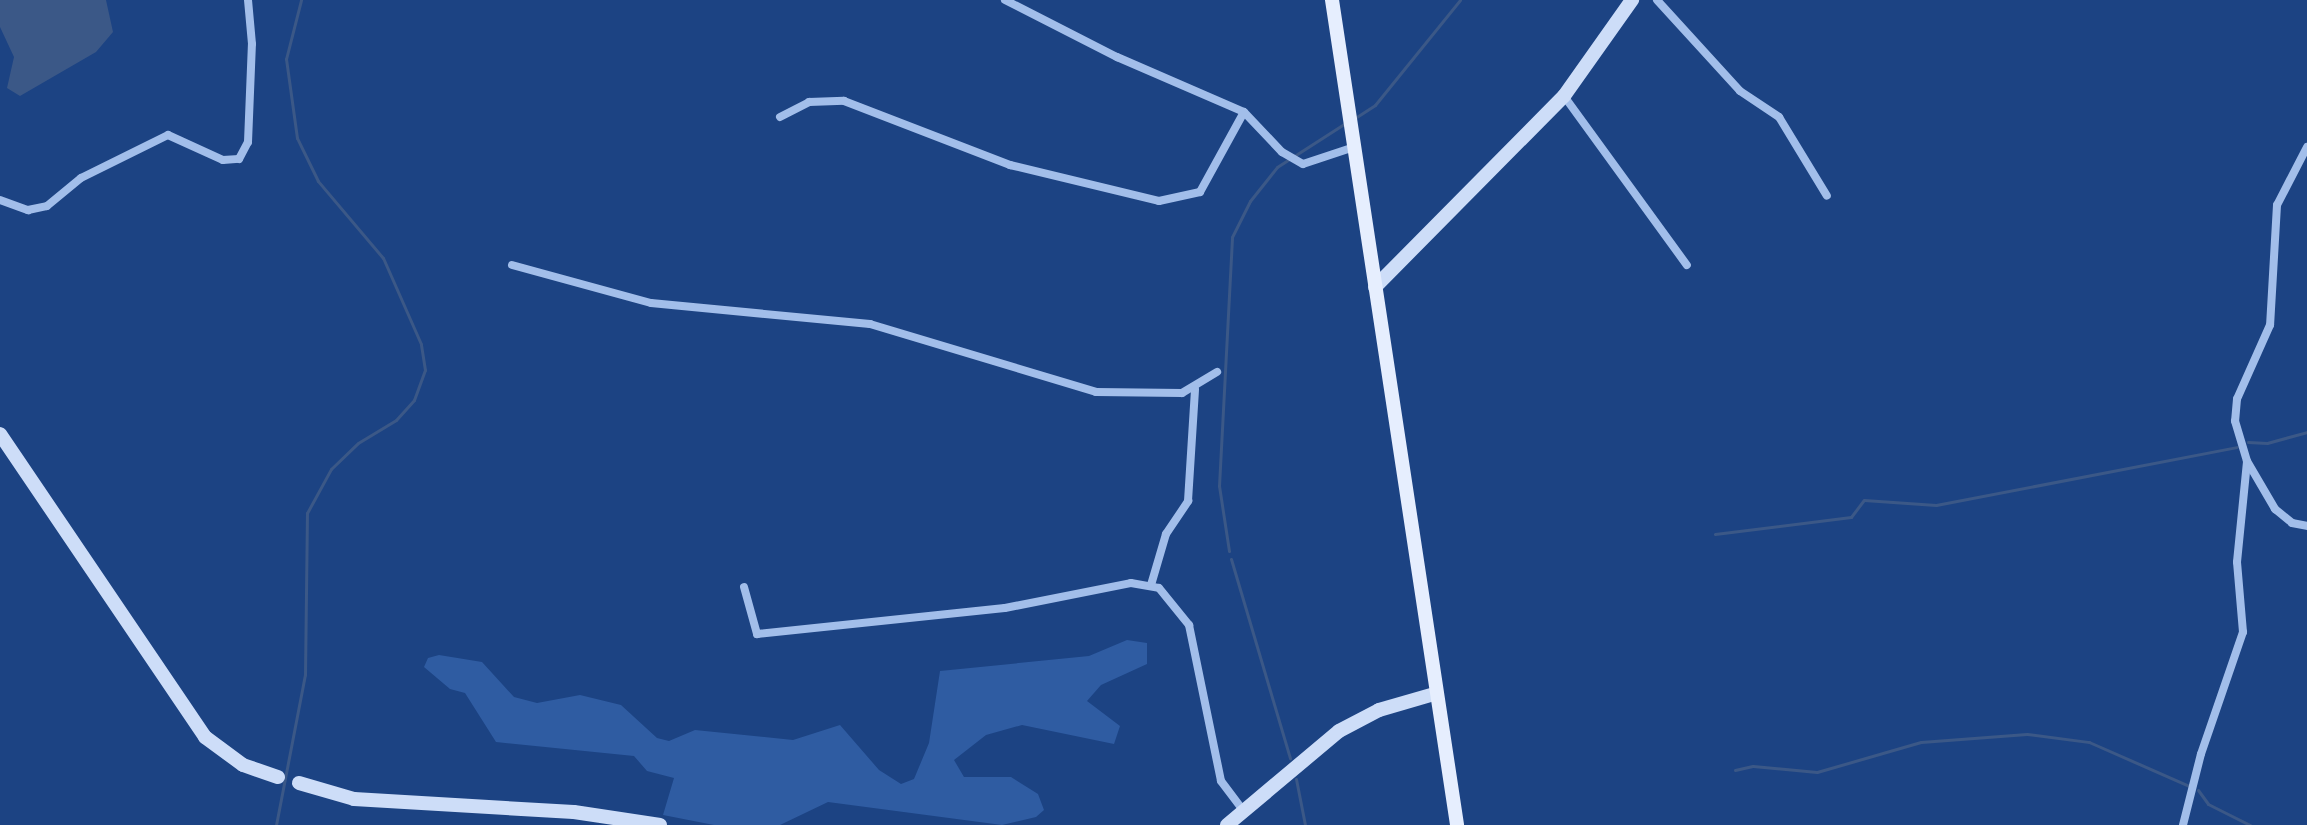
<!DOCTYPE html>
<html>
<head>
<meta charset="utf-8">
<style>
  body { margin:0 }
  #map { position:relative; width:2307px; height:825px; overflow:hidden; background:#1c4383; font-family:Ubuntu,sans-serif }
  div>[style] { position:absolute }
  .green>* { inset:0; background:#2f5ca2 }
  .water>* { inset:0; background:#3b5887 }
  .stream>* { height:3px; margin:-1.5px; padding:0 1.5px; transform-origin:1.5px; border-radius:1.5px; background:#3b5887 }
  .street>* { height:8px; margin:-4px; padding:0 4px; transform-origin:4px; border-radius:4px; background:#a2beea }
  .secondary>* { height:14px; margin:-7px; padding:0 7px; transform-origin:7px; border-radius:7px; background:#cdddf8 }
  .primary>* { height:14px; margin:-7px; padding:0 7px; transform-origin:7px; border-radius:7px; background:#e6eefe }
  span { translate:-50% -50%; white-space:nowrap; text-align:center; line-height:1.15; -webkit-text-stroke:6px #1c4383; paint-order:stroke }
</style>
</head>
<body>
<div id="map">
  <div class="green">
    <i style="clip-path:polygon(1127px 640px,1147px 643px,1147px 664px,1101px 685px,1087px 701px,1120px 726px,1114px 744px,1022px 725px,986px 735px,954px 760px,964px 777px,1011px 777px,1038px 794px,1044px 810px,1036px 817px,1002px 825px,828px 802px,780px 825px,714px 825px,663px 815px,674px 778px,647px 771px,634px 756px,496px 742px,465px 693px,450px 689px,424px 667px,428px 658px,439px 655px,482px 662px,514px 697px,537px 703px,580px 695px,621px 705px,657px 738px,669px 741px,695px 730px,793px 740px,840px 725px,879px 770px,901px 784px,914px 779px,929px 743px,940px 671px,1089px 656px)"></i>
  </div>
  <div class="water">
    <i style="clip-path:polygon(0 0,106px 0,113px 32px,96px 52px,20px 96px,7px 88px,14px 57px,0 27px)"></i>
  </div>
  <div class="stream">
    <i style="left:1355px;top:118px;width:24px;rotate:-33deg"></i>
    <i style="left:1375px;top:105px;width:135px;rotate:-51deg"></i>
    <i style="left:2248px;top:442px;width:19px;rotate:3deg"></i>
    <i style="left:2267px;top:443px;width:41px;rotate:-15.4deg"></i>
    <i style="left:1715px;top:534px;width:137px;rotate:-7.1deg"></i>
    <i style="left:1851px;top:517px;width:21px;rotate:-53deg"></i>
    <i style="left:1864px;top:500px;width:72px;rotate:4deg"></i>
    <i style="left:1936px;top:505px;width:306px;rotate:-10.9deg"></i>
    <i style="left:1229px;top:551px;width:66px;rotate:-98.7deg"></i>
    <i style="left:1219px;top:486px;width:249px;rotate:-87deg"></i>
    <i style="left:1232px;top:237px;width:40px;rotate:-63.4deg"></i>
    <i style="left:1250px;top:201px;width:43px;rotate:-51.5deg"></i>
    <i style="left:1277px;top:167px;width:80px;rotate:-32.7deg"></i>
    <i style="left:1231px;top:559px;width:208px;rotate:73.5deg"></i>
    <i style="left:1735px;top:770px;width:18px;rotate:-13deg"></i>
    <i style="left:1753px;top:766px;width:64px;rotate:5.4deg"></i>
    <i style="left:1817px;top:772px;width:108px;rotate:-16.1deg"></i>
    <i style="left:1921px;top:742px;width:106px;rotate:-4.3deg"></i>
    <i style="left:2027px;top:734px;width:63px;rotate:7.4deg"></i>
    <i style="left:2089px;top:742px;width:109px;rotate:23.7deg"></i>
    <i style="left:1296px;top:779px;width:47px;rotate:78.9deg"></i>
    <i style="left:2198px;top:790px;width:17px;rotate:54deg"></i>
    <i style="left:2208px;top:804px;width:47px;rotate:26.6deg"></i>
    <i style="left:276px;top:825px;width:153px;rotate:-79.1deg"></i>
    <i style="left:305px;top:675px;width:162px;rotate:-89.3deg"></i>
    <i style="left:307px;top:513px;width:50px;rotate:-61.4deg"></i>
    <i style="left:331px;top:469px;width:37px;rotate:-44deg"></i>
    <i style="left:358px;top:443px;width:44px;rotate:-31.2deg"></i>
    <i style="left:396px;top:420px;width:27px;rotate:-48deg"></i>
    <i style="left:414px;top:400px;width:32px;rotate:-70deg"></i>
    <i style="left:425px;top:370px;width:26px;rotate:-99deg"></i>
    <i style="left:421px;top:344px;width:94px;rotate:-113.8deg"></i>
    <i style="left:383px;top:258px;width:101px;rotate:-130.2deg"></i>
    <i style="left:318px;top:181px;width:48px;rotate:-116deg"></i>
    <i style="left:297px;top:138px;width:80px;rotate:-97.9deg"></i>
    <i style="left:286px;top:59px;width:61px;rotate:-75.7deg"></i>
  </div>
  <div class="street">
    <i style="left:1005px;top:0;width:126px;rotate:27deg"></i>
    <i style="left:1117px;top:57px;width:138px;rotate:23.4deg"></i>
    <i style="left:1244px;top:112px;width:55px;rotate:46.5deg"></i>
    <i style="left:1282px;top:152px;width:24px;rotate:30deg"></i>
    <i style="left:1303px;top:164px;width:54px;rotate:-18.4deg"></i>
    <i style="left:1657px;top:0;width:123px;rotate:47.6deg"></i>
    <i style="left:1740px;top:91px;width:47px;rotate:33.7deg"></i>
    <i style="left:1779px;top:117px;width:92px;rotate:58.7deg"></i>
    <i style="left:1564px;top:96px;width:209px;rotate:54deg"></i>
    <i style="left:780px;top:117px;width:33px;rotate:-27deg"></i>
    <i style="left:809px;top:102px;width:35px;rotate:-2deg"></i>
    <i style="left:844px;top:101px;width:178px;rotate:21.1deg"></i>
    <i style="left:1010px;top:165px;width:153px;rotate:13.6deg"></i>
    <i style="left:1159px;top:201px;width:42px;rotate:-12.4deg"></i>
    <i style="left:1200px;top:192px;width:91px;rotate:-61.2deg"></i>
    <i style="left:2307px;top:147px;width:65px;rotate:117.3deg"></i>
    <i style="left:2277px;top:205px;width:120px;rotate:93.3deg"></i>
    <i style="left:2270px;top:325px;width:81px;rotate:114deg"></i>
    <i style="left:2237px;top:399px;width:22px;rotate:95deg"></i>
    <i style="left:2235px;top:421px;width:42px;rotate:73.3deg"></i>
    <i style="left:2247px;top:461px;width:56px;rotate:59.7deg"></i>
    <i style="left:2275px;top:509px;width:22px;rotate:39deg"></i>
    <i style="left:2292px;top:523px;width:15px;rotate:11deg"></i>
    <i style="left:0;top:200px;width:30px;rotate:20deg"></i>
    <i style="left:28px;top:210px;width:19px;rotate:-12deg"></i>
    <i style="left:47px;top:206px;width:44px;rotate:-39.5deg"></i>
    <i style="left:81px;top:178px;width:97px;rotate:-26.3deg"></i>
    <i style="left:168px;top:135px;width:60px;rotate:24.4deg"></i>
    <i style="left:223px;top:160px;width:16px;rotate:-4deg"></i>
    <i style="left:239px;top:159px;width:19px;rotate:-62deg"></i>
    <i style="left:248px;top:142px;width:98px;rotate:-87.7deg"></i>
    <i style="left:252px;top:44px;width:44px;rotate:-95.2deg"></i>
    <i style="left:512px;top:265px;width:144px;rotate:15.3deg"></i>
    <i style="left:651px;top:303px;width:220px;rotate:5.5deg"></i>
    <i style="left:870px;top:324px;width:236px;rotate:16.7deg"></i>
    <i style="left:1096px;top:392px;width:86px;rotate:0.7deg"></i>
    <i style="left:1182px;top:393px;width:41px;rotate:-31deg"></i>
    <i style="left:1151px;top:585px;width:53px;rotate:-73.6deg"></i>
    <i style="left:1166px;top:534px;width:40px;rotate:-56deg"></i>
    <i style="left:1188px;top:501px;width:112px;rotate:-86.4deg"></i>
    <i style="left:744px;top:587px;width:49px;rotate:74.5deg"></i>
    <i style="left:757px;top:634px;width:249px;rotate:-6deg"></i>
    <i style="left:1005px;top:608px;width:128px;rotate:-11.2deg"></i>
    <i style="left:1131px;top:583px;width:28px;rotate:10deg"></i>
    <i style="left:1159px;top:588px;width:48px;rotate:51deg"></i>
    <i style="left:1189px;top:625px;width:159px;rotate:78.4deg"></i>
    <i style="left:1221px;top:781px;width:39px;rotate:53deg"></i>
    <i style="left:2183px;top:825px;width:73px;rotate:-75.8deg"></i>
    <i style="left:2201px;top:754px;width:129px;rotate:-71deg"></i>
    <i style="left:2243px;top:632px;width:70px;rotate:-94.9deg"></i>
    <i style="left:2237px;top:562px;width:100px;rotate:-84.3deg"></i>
  </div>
  <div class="secondary">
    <i style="left:1375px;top:287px;width:269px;rotate:-45.3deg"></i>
    <i style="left:1564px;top:96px;width:118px;rotate:-54.7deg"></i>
    <i style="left:0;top:434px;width:366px;rotate:55.9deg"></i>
    <i style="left:205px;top:737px;width:47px;rotate:36.4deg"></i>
    <i style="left:243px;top:765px;width:37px;rotate:19deg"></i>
    <i style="left:299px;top:783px;width:57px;rotate:16.2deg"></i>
    <i style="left:354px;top:799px;width:220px;rotate:3.4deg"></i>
    <i style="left:574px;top:812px;width:87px;rotate:8.6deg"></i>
    <i style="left:1227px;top:825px;width:146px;rotate:-40deg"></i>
    <i style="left:1339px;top:731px;width:45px;rotate:-27.7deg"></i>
    <i style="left:1379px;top:710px;width:57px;rotate:-16.2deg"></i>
  </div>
  <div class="primary">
    <i style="left:1332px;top:0;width:834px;rotate:81.38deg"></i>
  </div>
</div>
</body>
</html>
